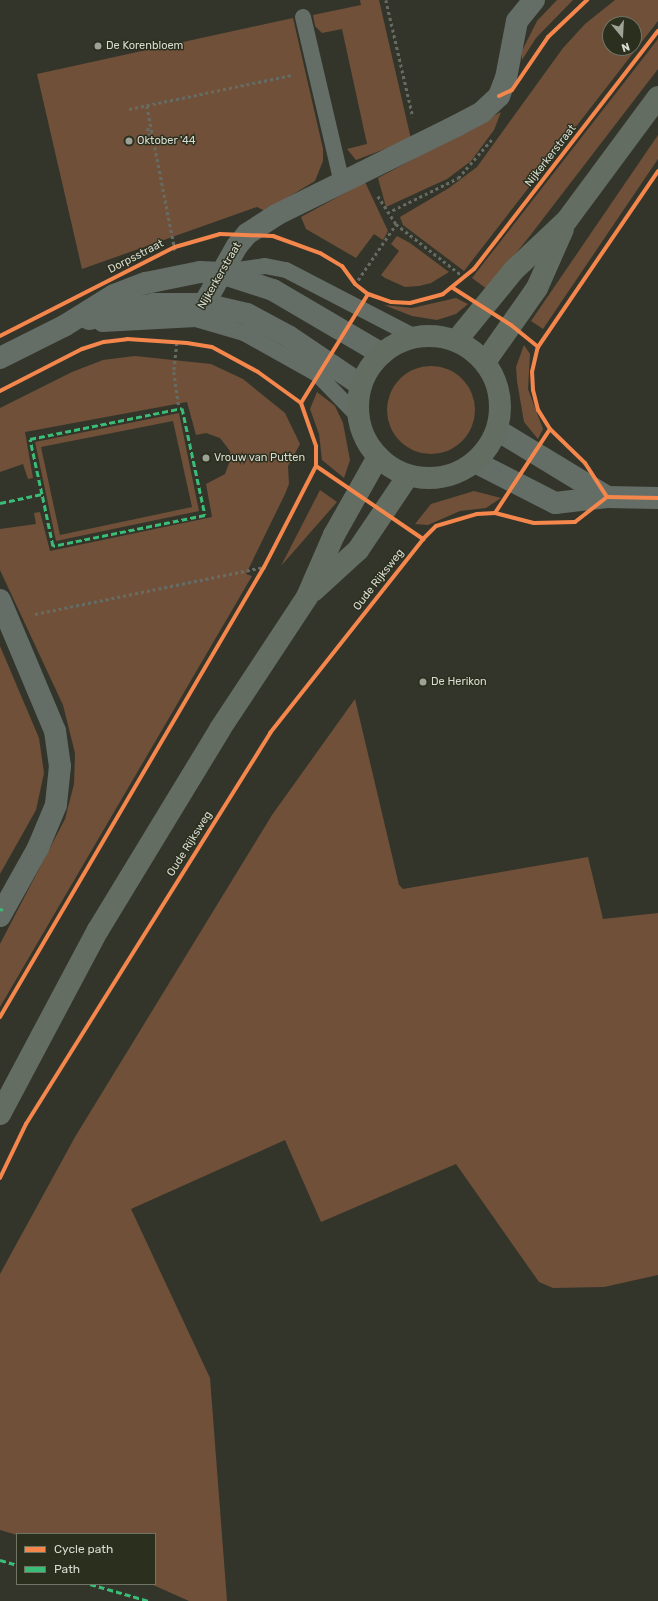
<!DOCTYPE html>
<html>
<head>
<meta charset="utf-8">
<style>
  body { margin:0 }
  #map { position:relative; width:658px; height:1601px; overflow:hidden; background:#33352b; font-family:Rubik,sans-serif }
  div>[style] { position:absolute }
  .green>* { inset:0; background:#705039 }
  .round { border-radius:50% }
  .path>* { height:2.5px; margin-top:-1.25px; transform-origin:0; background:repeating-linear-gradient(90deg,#666c64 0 3px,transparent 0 6px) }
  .service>* { height:16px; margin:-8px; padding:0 8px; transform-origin:8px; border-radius:8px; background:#646e66 }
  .minor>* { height:22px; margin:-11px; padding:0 11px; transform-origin:11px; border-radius:11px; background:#646e66 }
  .tertiary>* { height:22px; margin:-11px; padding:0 11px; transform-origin:11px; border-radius:11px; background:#646e66 }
  .primary>* { height:22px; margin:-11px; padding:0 11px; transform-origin:11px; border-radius:11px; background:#636d62 }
  .primary>.ring { margin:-11px; padding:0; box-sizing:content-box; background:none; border:22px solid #636d62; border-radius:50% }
  .quiet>* { height:3px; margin-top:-1.5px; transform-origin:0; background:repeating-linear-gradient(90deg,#3abd76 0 6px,transparent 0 9px) }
  .cycleway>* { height:4px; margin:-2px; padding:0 2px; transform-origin:2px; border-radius:2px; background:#f5874c }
  .dots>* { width:11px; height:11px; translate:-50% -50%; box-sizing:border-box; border:2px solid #2b2f1e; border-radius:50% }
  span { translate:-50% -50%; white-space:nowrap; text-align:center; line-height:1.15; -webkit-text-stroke:3px #2b2f1e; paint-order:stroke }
  .poi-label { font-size:11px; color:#d8dbd0 }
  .left { translate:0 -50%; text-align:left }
  .street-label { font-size:11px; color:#d8dbd0 }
  .legend { position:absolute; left:16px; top:1533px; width:140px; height:52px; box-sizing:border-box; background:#2b2f1e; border:1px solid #707465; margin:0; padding:5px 7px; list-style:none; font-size:12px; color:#d8dbd0 }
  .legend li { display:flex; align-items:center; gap:8px; height:20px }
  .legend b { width:20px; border:1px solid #707465 }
  .north { position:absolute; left:602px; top:16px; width:40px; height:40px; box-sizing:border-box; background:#2b2f1e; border:1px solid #707465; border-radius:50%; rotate:162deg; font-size:11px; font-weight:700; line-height:16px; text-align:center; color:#d8dbd0 }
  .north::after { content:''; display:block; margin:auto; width:14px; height:18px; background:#9ea196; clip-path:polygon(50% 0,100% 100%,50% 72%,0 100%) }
</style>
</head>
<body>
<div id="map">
  <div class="green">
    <i style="clip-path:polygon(360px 0,379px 0,411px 139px,356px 160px,347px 149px,367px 144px,342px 29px,322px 33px,315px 26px,313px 15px,361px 5px)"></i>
    <i style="clip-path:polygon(557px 0,573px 0,536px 38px,522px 60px,522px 51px,537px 21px)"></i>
    <i style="clip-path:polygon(evenodd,615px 0,658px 0,658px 21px,464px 271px,403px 225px,400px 217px,449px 188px,477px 167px,563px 48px,585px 24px,615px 0,610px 24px,634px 24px,634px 48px,610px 48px,610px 24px)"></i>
    <i style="clip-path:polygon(293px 18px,323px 149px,323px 161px,315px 181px,265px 211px,257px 207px,82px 269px,37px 74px)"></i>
    <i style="clip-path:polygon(658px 39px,658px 69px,529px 237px,487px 289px,472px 278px)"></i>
    <i style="clip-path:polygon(501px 112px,494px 130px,471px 161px,447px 179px,386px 207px,378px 178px)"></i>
    <i style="clip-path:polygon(658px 135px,658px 159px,543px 329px,531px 321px)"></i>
    <i style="clip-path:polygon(365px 182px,388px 231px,383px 240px,374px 234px,356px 258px,306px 229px,301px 217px)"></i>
    <i style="clip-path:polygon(397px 236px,410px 243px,449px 272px,431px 283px,419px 286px,405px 287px,385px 278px,381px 275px,399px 251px,391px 244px)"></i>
    <i style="clip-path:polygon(456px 298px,468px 304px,456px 314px,437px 320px,412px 316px,384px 305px,412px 308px)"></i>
    <i style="clip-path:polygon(524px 345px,530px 354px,528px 389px,543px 429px,538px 439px,524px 422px,517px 381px,516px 367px)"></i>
    <i style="clip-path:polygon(135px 356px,211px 364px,243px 379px,285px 413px,300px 444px,288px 466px,289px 484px,285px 494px,246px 574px,252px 576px,0 1007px,0 944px,65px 819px,74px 784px,75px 753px,63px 705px,0 570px,0 529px,36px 524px,34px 513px,40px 512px,50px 551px,212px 517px,206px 484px,225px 474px,231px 458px,230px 451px,220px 438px,206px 433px,196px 435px,187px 402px,25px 432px,33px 478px,28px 479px,23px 464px,0 472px,0 408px,72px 372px,103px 360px)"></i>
    <i class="round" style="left:387px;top:366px;width:88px;height:88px"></i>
    <i style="clip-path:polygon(317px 392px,335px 406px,343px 423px,350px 460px,344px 478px,322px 460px,319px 434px,310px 409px)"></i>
    <i style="clip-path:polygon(evenodd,179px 413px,199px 511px,56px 541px,35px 442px,179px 413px,173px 421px,192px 507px,60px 535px,41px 447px,173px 421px)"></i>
    <i style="clip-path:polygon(320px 490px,337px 502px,281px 566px)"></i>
    <i style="clip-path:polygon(474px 491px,501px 498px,486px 508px,460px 511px,428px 525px,415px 524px,431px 504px)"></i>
    <i style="clip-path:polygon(0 646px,39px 738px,44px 773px,36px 810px,0 874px)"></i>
    <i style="clip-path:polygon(355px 699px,399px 885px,403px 889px,588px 857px,603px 919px,658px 913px,658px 1275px,604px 1287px,553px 1288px,539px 1282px,456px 1164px,321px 1222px,285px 1140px,131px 1209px,210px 1378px,227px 1601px,189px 1601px,151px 1584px,155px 1584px,155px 1534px,17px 1535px,0 1530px,0 1274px,75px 1137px,272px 815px)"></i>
  </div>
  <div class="path">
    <i style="left:386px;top:0;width:120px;rotate:77deg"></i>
    <i style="left:147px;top:106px;width:147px;rotate:79deg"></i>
    <i style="left:129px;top:109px;width:167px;rotate:-11.8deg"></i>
    <i style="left:148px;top:128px;width:7px;rotate:82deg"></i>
    <i style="left:149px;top:135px;width:4px;rotate:-14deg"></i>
    <i style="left:378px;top:196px;width:33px;rotate:57deg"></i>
    <i style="left:396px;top:224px;width:88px;rotate:38deg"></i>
    <i style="left:387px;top:213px;width:79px;rotate:-26.2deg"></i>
    <i style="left:458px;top:178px;width:53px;rotate:-48.8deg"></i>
    <i style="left:358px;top:280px;width:68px;rotate:-55.8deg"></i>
    <i style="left:177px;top:343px;width:29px;rotate:96deg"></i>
    <i style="left:174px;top:372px;width:36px;rotate:82deg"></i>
    <i style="left:35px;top:614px;width:234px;rotate:-11.6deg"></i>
  </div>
  <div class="service">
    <i style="left:303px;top:17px;width:171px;rotate:76.8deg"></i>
    <i style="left:224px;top:272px;width:41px;rotate:-8.3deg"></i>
    <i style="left:265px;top:266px;width:21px;rotate:11deg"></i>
    <i style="left:286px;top:270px;width:145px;rotate:27.4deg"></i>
    <i style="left:102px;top:324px;width:94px;rotate:-3deg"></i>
    <i style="left:196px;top:319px;width:50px;rotate:16.3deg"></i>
    <i style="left:244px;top:333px;width:84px;rotate:29.3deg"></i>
    <i style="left:317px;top:374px;width:59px;rotate:45.7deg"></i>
  </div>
  <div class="minor">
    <i style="left:204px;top:304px;width:67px;rotate:-60.4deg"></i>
    <i style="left:237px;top:246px;width:16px;rotate:-50deg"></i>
    <i style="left:247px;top:234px;width:35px;rotate:-33deg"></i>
    <i style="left:276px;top:215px;width:201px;rotate:-26.3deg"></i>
    <i style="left:456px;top:126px;width:30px;rotate:-28deg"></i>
    <i style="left:482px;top:112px;width:23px;rotate:-43deg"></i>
    <i style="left:499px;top:96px;width:19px;rotate:-69deg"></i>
    <i style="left:506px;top:78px;width:58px;rotate:-79.1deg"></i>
    <i style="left:517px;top:21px;width:27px;rotate:-51deg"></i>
    <i style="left:0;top:600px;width:142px;rotate:67.2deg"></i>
    <i style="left:55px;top:731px;width:35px;rotate:82deg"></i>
    <i style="left:60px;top:766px;width:39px;rotate:96deg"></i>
    <i style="left:56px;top:805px;width:47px;rotate:112.7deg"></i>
    <i style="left:38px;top:848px;width:78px;rotate:119.2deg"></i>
  </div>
  <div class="tertiary">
    <i style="left:89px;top:319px;width:67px;rotate:-13deg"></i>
    <i style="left:154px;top:304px;width:50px"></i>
    <i style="left:204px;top:304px;width:44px;rotate:13.1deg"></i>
    <i style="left:247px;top:314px;width:47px;rotate:28.2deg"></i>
    <i style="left:288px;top:336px;width:88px;rotate:33.9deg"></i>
    <i style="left:0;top:358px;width:72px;rotate:-26.6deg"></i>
    <i style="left:64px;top:326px;width:59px;rotate:-31.8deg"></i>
    <i style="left:114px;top:295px;width:34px;rotate:-21deg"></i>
    <i style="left:146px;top:283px;width:55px;rotate:-11.5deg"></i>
    <i style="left:200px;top:272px;width:21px;rotate:3deg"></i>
    <i style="left:221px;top:273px;width:55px;rotate:18.1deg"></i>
    <i style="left:273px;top:290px;width:126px;rotate:30.4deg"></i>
    <i style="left:497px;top:430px;width:129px;rotate:31.3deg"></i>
    <i style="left:475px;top:462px;width:90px;rotate:27.1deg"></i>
    <i style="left:555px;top:503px;width:52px;rotate:-6.6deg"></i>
    <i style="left:607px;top:497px;width:51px;rotate:1.1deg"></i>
  </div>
  <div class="primary">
    <i class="ring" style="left:358px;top:336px;width:120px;height:120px"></i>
    <i style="left:456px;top:341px;width:90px;rotate:-50.8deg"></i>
    <i style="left:513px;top:271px;width:74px;rotate:-43.4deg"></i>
    <i style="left:567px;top:220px;width:153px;rotate:-53.5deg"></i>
    <i style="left:485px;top:362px;width:90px;rotate:-54.9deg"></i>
    <i style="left:537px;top:288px;width:64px;rotate:-66.2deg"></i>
    <i style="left:313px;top:591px;width:61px;rotate:-42.3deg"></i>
    <i style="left:358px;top:550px;width:89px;rotate:-56deg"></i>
    <i style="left:0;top:1114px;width:208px;rotate:-62deg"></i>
    <i style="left:98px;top:930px;width:235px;rotate:-58.7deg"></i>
    <i style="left:220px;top:729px;width:158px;rotate:-56.6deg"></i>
    <i style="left:307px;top:597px;width:68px;rotate:-66.5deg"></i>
    <i style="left:334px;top:535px;width:90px;rotate:-60.6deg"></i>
  </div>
  <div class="quiet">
    <i style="left:0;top:503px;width:43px;rotate:-12.1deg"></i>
    <i style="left:42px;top:494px;width:56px;rotate:-102.3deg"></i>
    <i style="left:30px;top:439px;width:155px;rotate:-11.5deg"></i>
    <i style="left:182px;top:408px;width:109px;rotate:77.9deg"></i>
    <i style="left:205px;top:515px;width:155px;rotate:168.5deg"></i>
    <i style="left:53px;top:546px;width:53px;rotate:-101.9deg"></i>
    <i style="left:0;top:909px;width:3px;rotate:18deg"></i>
    <i style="left:0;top:1560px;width:18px;rotate:16deg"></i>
    <i style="left:90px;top:1584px;width:61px;rotate:16.1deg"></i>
  </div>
  <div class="cycleway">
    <i style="left:499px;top:96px;width:14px;rotate:-25deg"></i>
    <i style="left:512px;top:90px;width:64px;rotate:-55.8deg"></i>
    <i style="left:548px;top:37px;width:54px;rotate:-43.5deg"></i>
    <i style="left:453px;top:288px;width:69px;rotate:32.5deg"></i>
    <i style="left:511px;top:325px;width:35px;rotate:39deg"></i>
    <i style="left:0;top:336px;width:196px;rotate:-27deg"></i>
    <i style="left:175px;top:247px;width:47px;rotate:-16.1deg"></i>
    <i style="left:220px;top:234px;width:53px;rotate:2.2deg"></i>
    <i style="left:273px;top:236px;width:50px;rotate:19.9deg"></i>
    <i style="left:320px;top:253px;width:26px;rotate:31deg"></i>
    <i style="left:342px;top:266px;width:22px;rotate:54deg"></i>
    <i style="left:355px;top:284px;width:16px;rotate:38deg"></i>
    <i style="left:368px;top:294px;width:24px;rotate:19deg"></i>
    <i style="left:391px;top:302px;width:19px;rotate:3deg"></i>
    <i style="left:410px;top:303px;width:34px;rotate:-15deg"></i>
    <i style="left:443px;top:294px;width:40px;rotate:-39deg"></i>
    <i style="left:474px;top:269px;width:301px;rotate:-52.3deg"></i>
    <i style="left:0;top:391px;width:92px;rotate:-27.1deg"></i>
    <i style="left:82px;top:349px;width:23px;rotate:-18deg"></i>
    <i style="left:104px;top:342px;width:23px;rotate:-7deg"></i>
    <i style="left:127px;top:339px;width:60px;rotate:3.8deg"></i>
    <i style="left:187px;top:343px;width:25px;rotate:9deg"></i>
    <i style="left:212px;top:347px;width:52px;rotate:28.5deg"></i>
    <i style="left:258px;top:372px;width:53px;rotate:35.8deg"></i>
    <i style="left:301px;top:403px;width:46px;rotate:70.8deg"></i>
    <i style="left:316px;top:446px;width:20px;rotate:90deg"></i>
    <i style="left:316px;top:466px;width:114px;rotate:117.2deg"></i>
    <i style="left:264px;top:567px;width:522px;rotate:120.4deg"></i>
    <i style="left:301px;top:403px;width:128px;rotate:-58.4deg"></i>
    <i style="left:550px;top:429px;width:49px;rotate:44.2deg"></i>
    <i style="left:585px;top:463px;width:40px;rotate:57.1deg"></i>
    <i style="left:316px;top:466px;width:130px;rotate:34.3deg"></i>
    <i style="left:423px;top:539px;width:18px;rotate:-45deg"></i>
    <i style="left:436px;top:526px;width:43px;rotate:-16.3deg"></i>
    <i style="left:477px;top:514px;width:18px;rotate:-3deg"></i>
    <i style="left:495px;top:513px;width:40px;rotate:14.4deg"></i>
    <i style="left:534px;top:523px;width:41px;rotate:-1.4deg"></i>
    <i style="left:575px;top:522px;width:41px;rotate:-38deg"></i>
    <i style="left:607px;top:497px;width:51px;rotate:1.1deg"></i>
    <i style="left:495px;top:513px;width:100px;rotate:-56.8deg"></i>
    <i style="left:550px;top:429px;width:22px;rotate:-122deg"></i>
    <i style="left:538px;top:410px;width:21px;rotate:-104deg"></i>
    <i style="left:533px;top:390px;width:18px;rotate:-93deg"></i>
    <i style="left:532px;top:372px;width:26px;rotate:-77deg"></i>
    <i style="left:538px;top:347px;width:213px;rotate:-55.7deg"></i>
    <i style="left:0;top:1178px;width:60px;rotate:-64.3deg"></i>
    <i style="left:26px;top:1124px;width:461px;rotate:-58deg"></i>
    <i style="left:270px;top:733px;width:247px;rotate:-51.7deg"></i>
  </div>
  <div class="dots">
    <i style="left:98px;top:46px;background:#9ea196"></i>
    <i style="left:129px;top:141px;background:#9ea196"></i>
    <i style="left:206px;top:458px;background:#9ea196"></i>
    <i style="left:423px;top:682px;background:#9ea196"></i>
  </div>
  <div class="poi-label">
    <span class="left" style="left:106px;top:46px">De Korenbloem</span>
    <span class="left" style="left:137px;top:141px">Oktober '44</span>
    <span class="left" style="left:214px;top:458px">Vrouw van Putten</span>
    <span class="left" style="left:431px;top:682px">De Herikon</span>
  </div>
  <div class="street-label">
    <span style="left:551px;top:156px;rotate:-52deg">Nijkerkerstraat</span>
    <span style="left:136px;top:257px;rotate:-27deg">Dorpsstraat</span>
    <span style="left:220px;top:276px;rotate:-60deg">Nijkerkerstraat</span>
    <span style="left:379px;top:580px;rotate:-52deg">Oude Rijksweg</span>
    <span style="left:190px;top:844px;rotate:-58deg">Oude Rijksweg</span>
  </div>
  <ul class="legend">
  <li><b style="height:5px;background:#f5874c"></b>Cycle path</li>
  <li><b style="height:5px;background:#3abd76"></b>Path</li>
  </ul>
  <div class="north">N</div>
</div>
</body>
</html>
